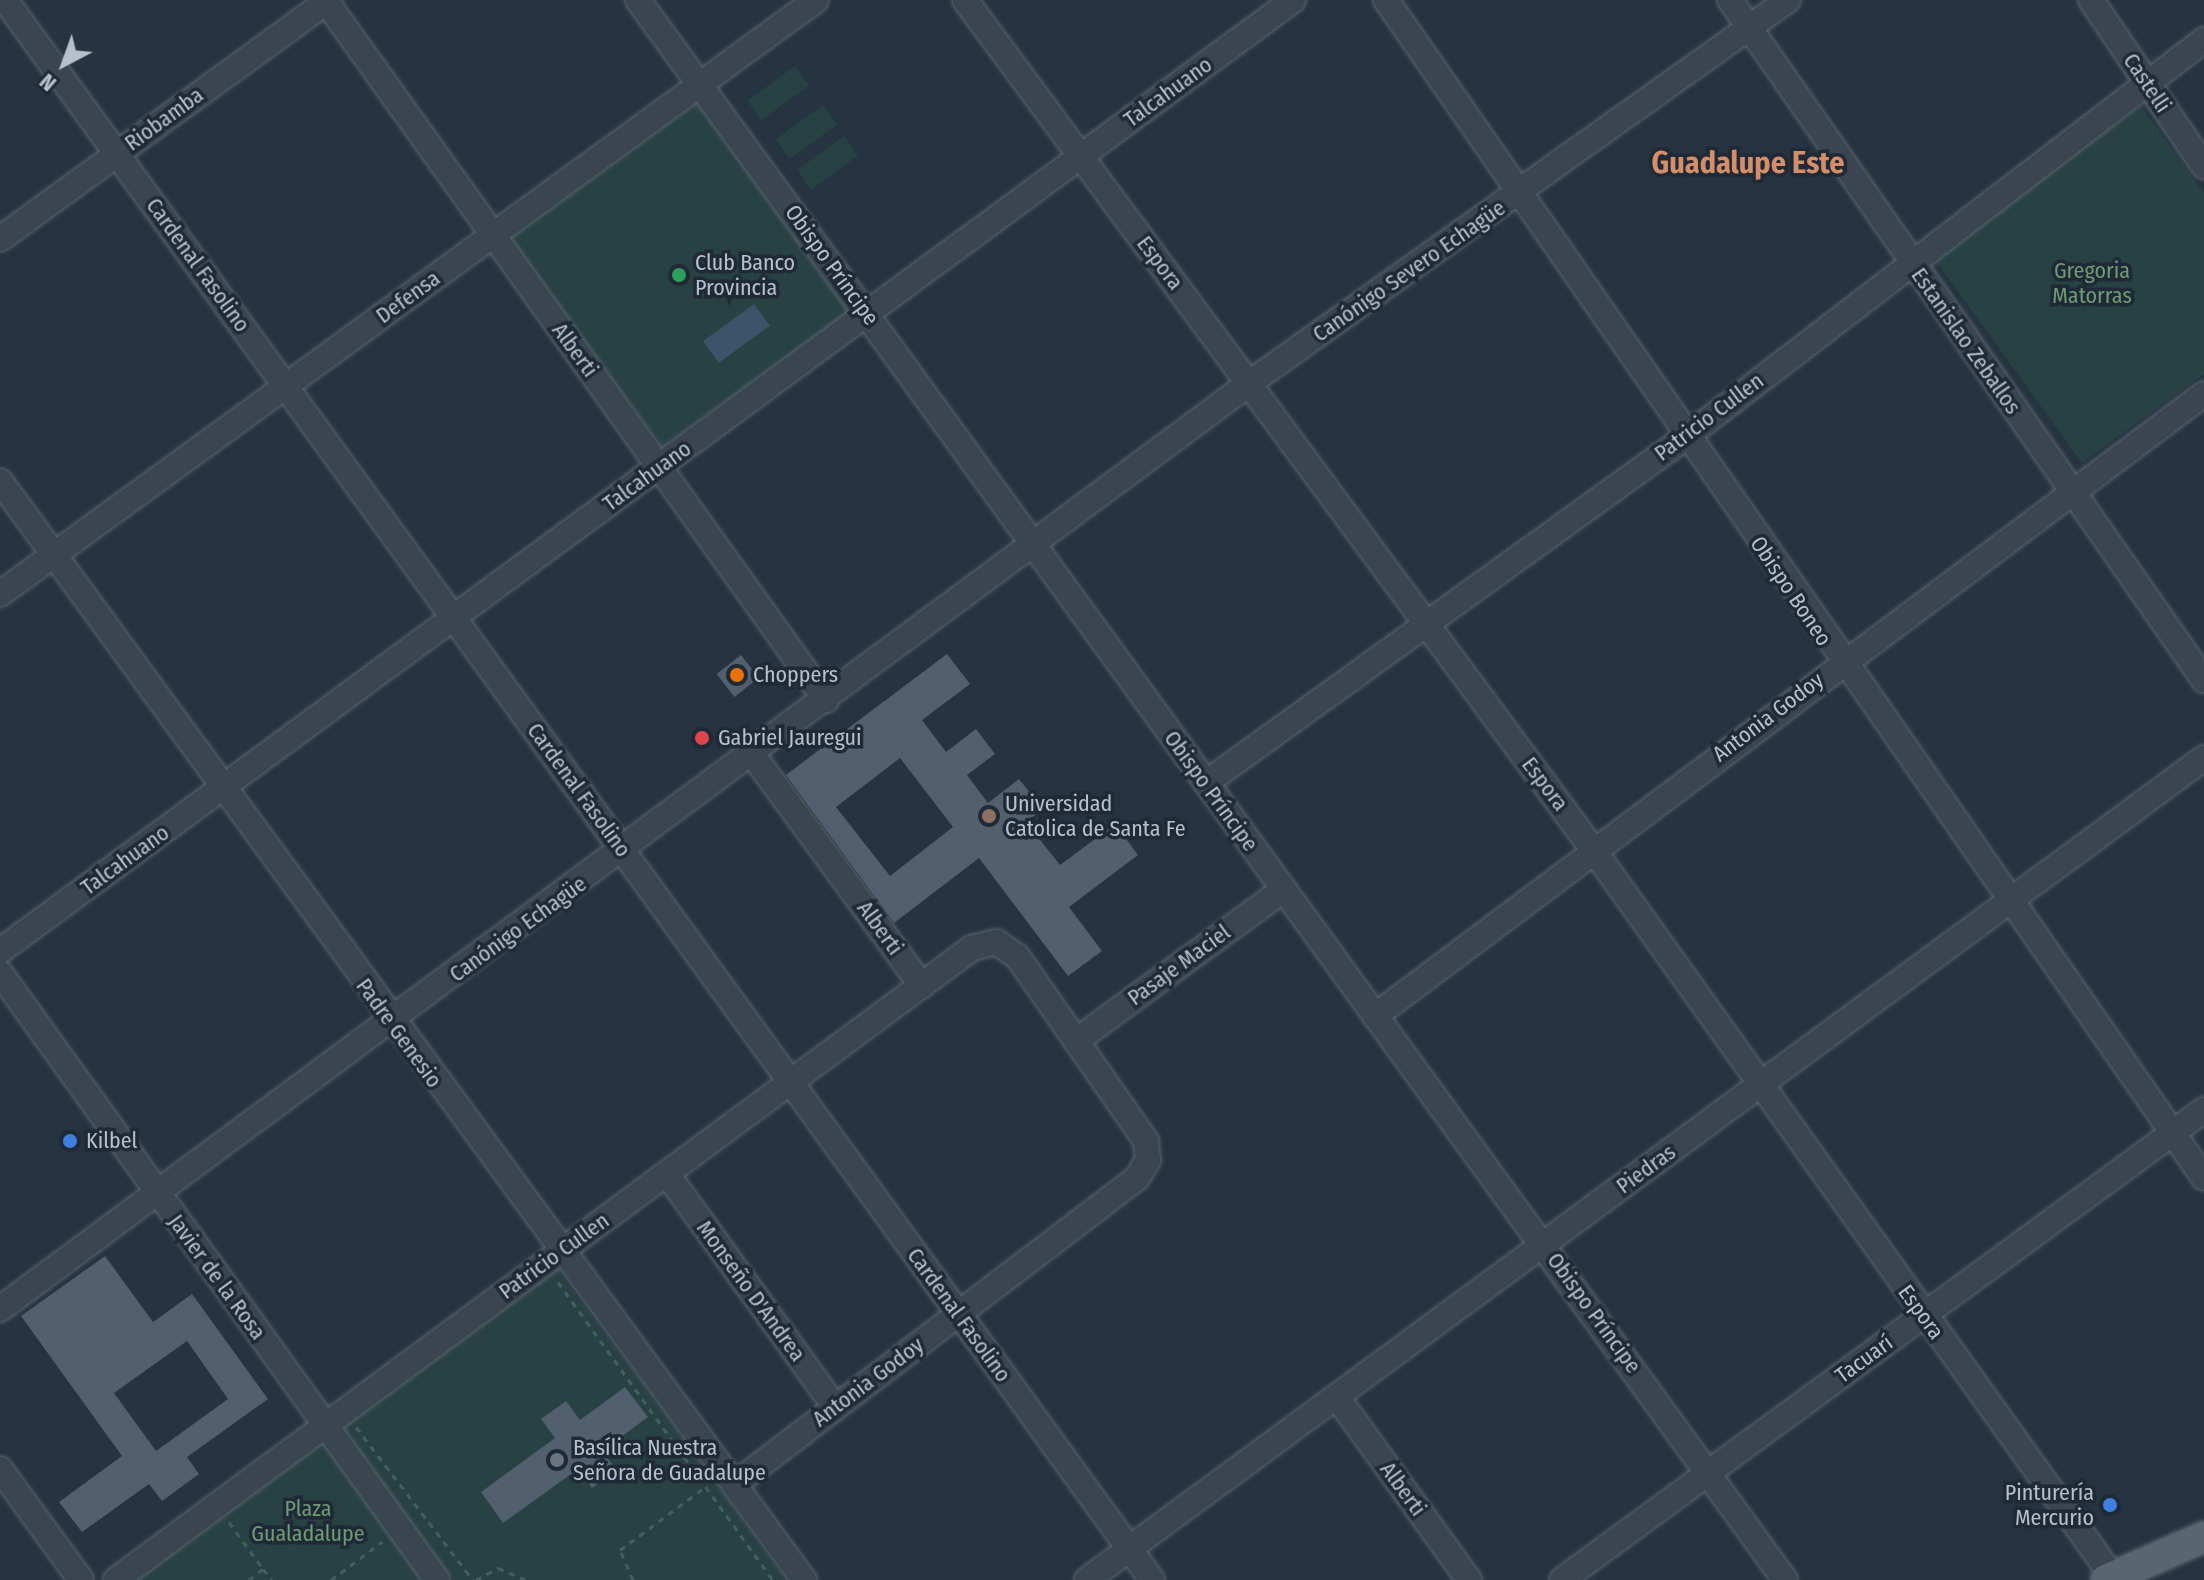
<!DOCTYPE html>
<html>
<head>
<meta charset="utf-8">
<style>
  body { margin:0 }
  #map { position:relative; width:2204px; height:1580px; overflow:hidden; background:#263441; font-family:"Fira Sans Condensed",sans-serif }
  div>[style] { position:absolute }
  .green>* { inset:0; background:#284142; transform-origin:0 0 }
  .water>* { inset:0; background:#3c5369; transform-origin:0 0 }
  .building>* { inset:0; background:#515f6e; transform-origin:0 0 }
  .path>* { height:3px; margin-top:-1.5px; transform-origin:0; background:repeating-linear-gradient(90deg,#465d5e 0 6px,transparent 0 12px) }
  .roads { filter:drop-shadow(0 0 2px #58636e) drop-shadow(0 0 2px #58636e) }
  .minor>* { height:24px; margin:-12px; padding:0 12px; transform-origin:12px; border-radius:12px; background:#3a4550 }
  .major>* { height:30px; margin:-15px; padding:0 15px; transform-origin:15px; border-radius:15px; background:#596570 }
  .dots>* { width:22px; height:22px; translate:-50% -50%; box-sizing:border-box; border:4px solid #1f2a36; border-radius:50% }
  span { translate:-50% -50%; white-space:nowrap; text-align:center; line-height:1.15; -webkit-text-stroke:7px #1f2a36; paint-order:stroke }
  .street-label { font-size:22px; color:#b7c0cb }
  .poi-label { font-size:22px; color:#b7c0cb }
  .left { translate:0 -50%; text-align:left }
  .right { translate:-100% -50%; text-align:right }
  .park-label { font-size:22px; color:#6f9b75 }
  .district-label { font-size:30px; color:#d48e69; font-weight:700 }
  .north { position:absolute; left:24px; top:24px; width:80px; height:80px; -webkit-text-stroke:6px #1f2a36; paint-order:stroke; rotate:221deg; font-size:22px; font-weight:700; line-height:32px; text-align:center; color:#b7c0cb }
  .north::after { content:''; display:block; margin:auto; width:28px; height:36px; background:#b7c0cb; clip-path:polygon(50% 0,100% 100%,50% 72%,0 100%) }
</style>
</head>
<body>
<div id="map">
  <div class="green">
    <i style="left:795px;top:66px;width:24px;height:59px;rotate:54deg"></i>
    <i style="left:697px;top:102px;width:259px;height:231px;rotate:54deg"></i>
    <i style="left:823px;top:105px;width:24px;height:59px;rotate:54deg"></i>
    <i style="clip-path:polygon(2141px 106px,2204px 193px,2204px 374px,2082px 463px,1932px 256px)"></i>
    <i style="left:844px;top:136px;width:24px;height:58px;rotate:54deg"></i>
    <i style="clip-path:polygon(556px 1268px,688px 1444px,786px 1580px,452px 1580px,339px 1426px)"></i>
    <i style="clip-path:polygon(321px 1437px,425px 1580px,134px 1580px)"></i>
  </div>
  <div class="water">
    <i style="left:754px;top:304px;width:27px;height:63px;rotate:54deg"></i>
  </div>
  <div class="building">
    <i style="clip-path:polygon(evenodd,947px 654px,970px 684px,922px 720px,946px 752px,976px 729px,995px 754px,967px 775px,988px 803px,1019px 779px,1043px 809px,1026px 822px,1060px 865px,1115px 824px,1138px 855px,1069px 907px,1102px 951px,1068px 976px,979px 858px,894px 923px,786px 775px,947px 654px,900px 758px,953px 827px,890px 876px,836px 807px,900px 758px)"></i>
    <i style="left:741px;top:655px;width:29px;height:31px;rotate:52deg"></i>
    <i style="clip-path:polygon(evenodd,105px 1256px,153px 1322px,192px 1294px,268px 1399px,187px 1457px,199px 1474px,162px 1501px,149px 1484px,82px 1532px,59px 1502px,122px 1456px,21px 1316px,105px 1256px,187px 1341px,228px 1399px,156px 1451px,114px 1393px,187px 1341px)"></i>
    <i style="clip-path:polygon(625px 1387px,648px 1417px,602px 1451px,616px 1469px,592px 1488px,578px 1469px,503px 1523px,481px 1492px,555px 1438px,541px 1419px,566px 1401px,580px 1420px)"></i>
  </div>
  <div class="path">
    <i style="left:558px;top:1282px;width:367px;rotate:54.2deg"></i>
    <i style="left:356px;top:1427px;width:193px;rotate:52.6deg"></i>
    <i style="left:229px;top:1522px;width:58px;rotate:54.1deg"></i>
    <i style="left:263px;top:1569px;width:18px;rotate:142deg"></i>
    <i style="left:263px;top:1569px;width:14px;rotate:51deg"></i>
    <i style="left:331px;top:1580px;width:64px;rotate:-36.7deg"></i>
    <i style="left:476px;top:1580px;width:25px;rotate:-29deg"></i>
    <i style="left:498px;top:1568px;width:30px;rotate:23deg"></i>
    <i style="left:633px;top:1580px;width:33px;rotate:-113deg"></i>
    <i style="left:620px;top:1550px;width:106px;rotate:-36.5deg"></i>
  </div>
  <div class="roads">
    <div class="minor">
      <i style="left:5px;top:0;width:1952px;rotate:54.02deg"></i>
      <i style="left:325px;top:0;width:861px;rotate:54.41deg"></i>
      <i style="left:638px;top:0;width:1952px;rotate:54.02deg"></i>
      <i style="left:965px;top:0;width:1055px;rotate:53.52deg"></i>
      <i style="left:1592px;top:848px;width:896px;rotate:54.45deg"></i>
      <i style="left:1386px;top:0;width:1434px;rotate:55.22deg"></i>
      <i style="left:1730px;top:0;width:829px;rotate:55.12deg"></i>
      <i style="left:2091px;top:0;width:201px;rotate:55.8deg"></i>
      <i style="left:0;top:239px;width:407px;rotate:-36deg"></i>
      <i style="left:0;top:481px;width:1362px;rotate:53.81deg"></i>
      <i style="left:0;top:594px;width:1009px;rotate:-36.05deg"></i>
      <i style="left:753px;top:755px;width:286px;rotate:53.8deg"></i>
      <i style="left:1206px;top:783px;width:592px;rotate:-35.79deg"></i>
      <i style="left:1686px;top:437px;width:653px;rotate:-37.47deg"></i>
      <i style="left:0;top:951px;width:1605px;rotate:-36.33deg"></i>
      <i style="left:0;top:973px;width:748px;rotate:54.25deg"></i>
      <i style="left:1375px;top:1016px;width:1036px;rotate:-36.88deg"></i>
      <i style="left:1076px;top:1041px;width:256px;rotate:-36.1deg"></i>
      <i style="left:667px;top:1174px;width:287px;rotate:54.2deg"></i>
      <i style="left:0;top:1309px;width:1557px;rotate:-36.54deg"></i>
      <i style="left:1251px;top:382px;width:659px;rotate:-35.43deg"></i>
      <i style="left:1337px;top:1397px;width:226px;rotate:54.2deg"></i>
      <i style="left:0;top:1469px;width:137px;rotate:53.9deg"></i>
      <i style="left:116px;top:1580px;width:1064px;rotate:-36.44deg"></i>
      <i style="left:972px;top:948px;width:25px;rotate:-14deg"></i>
      <i style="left:996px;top:942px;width:25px;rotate:34deg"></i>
      <i style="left:1017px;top:956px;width:226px;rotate:55.1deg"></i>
      <i style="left:1146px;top:1141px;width:19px;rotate:84deg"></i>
      <i style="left:1148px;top:1160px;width:21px;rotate:121deg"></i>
      <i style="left:1137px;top:1178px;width:505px;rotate:142.72deg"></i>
      <i style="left:1087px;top:1580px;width:1387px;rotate:-36.35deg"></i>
      <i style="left:1562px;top:1580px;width:796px;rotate:-36.21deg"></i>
    </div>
    <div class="major">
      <i style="left:2106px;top:1580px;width:107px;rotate:-23.7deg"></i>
    </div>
  </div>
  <div class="dots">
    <i style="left:679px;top:275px;background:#2e9e5b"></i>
    <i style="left:737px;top:675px;background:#e8710a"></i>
    <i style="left:702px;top:738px;background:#e0444e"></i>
    <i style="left:989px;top:816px;background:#8d6e63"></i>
    <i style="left:70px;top:1141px;background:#3f7fe0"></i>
    <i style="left:557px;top:1460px;background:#6b7280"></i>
    <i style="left:2110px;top:1505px;background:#3f7fe0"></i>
  </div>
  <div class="street-label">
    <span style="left:2147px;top:83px;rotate:56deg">Castelli</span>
    <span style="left:1168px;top:92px;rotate:-36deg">Talcahuano</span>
    <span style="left:164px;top:119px;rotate:-36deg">Riobamba</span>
    <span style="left:1160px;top:263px;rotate:53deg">Espora</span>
    <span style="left:198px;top:265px;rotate:54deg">Cardenal Fasolino</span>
    <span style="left:832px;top:265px;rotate:54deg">Obispo Príncipe</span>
    <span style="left:1409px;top:271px;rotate:-35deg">Canónigo Severo Echagüe</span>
    <span style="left:408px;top:297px;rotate:-36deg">Defensa</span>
    <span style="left:1966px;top:341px;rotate:55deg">Estanislao Zeballos</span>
    <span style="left:575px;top:350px;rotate:54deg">Alberti</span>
    <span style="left:1709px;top:417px;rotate:-37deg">Patricio Cullen</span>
    <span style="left:647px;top:476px;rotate:-36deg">Talcahuano</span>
    <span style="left:1791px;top:591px;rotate:56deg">Obispo Boneo</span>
    <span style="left:1768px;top:717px;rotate:-37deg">Antonia Godoy</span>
    <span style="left:1545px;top:784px;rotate:53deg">Espora</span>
    <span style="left:579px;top:790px;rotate:54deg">Cardenal Fasolino</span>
    <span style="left:1211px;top:791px;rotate:54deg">Obispo Príncipe</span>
    <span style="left:125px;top:860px;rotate:-36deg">Talcahuano</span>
    <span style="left:880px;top:928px;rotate:54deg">Alberti</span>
    <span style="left:518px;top:929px;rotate:-36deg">Canónigo Echagüe</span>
    <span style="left:1179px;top:965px;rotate:-36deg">Pasaje Maciel</span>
    <span style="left:399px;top:1033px;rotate:54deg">Padre Genesio</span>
    <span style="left:1646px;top:1169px;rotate:-36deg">Piedras</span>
    <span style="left:554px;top:1256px;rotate:-36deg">Patricio Cullen</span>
    <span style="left:217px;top:1277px;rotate:54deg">Javier de la Rosa</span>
    <span style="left:751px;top:1291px;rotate:54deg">Monseño D'Andrea</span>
    <span style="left:1921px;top:1312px;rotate:54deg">Espora</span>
    <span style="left:1594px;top:1313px;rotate:54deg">Obispo Príncipe</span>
    <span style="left:959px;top:1315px;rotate:54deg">Cardenal Fasolino</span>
    <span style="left:1864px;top:1359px;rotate:-36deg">Tacuarí</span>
    <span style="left:868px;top:1382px;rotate:-37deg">Antonia Godoy</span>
    <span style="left:1403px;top:1489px;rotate:54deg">Alberti</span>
  </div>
  <div class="poi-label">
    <span class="left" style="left:695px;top:275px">Club Banco<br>Provincia</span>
    <span class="left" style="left:753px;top:675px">Choppers</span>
    <span class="left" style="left:718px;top:738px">Gabriel Jauregui</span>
    <span class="left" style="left:1005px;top:816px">Universidad<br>Catolica de Santa Fe</span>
    <span class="left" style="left:86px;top:1141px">Kilbel</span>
    <span class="left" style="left:573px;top:1460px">Basílica Nuestra<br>Señora de Guadalupe</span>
    <span class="right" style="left:2094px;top:1505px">Pinturería<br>Mercurio</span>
  </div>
  <div class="park-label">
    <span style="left:2092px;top:283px">Gregoria<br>Matorras</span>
    <span style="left:308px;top:1521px">Plaza<br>Gualadalupe</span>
  </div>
  <div class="district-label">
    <span style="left:1748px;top:163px">Guadalupe Este</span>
  </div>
  <div class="north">N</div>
</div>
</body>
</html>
